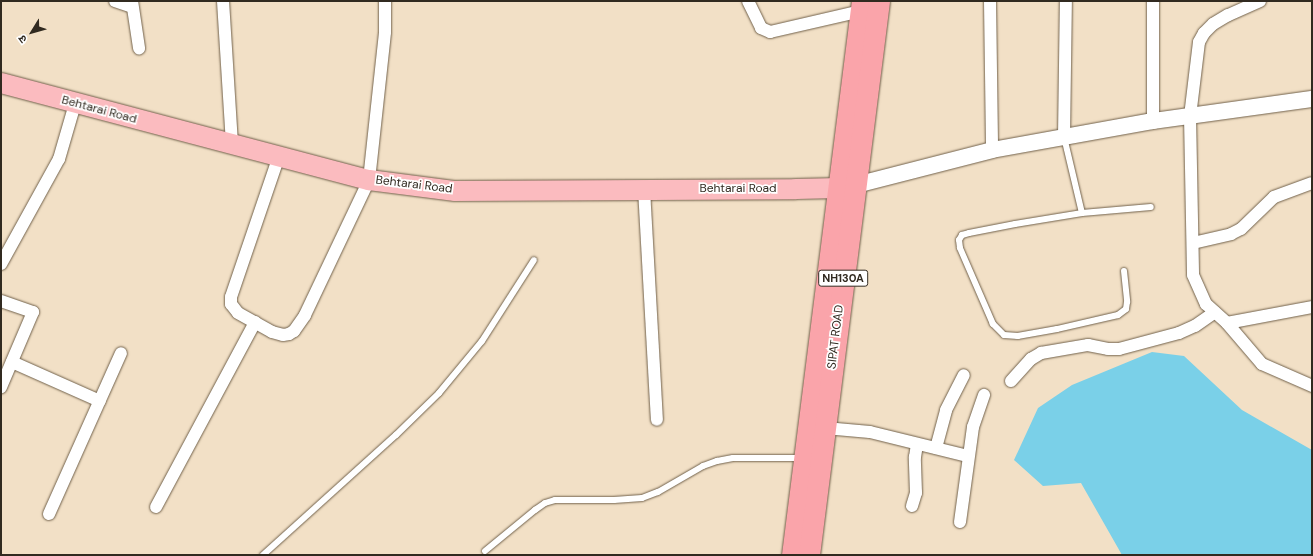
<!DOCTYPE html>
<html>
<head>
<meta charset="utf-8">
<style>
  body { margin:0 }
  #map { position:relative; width:1313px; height:556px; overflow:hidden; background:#f2e0c6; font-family:"DM Sans","Noto Sans Devanagari",sans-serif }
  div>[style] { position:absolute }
  .water>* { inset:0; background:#7ad0e8 }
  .roads { filter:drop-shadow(0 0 1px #71614b) drop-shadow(0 0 1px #71614b) }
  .service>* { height:6px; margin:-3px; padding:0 3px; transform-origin:3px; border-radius:3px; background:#fff }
  .minor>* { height:12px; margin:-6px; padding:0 6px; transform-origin:6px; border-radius:6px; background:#fff }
  .tertiary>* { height:16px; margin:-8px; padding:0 8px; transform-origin:8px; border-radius:8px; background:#fff }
  .primary>* { height:20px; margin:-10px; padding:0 10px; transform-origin:10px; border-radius:10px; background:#fbbbbf }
  .trunk>* { height:21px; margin:-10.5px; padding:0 10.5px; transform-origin:10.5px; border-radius:10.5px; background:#faa4aa }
  span { translate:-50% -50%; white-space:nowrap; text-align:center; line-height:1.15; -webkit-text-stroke:3.5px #fff; paint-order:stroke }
  .shield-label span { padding:1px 3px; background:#fff; border:1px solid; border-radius:3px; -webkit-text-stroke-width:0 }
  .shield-label { font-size:11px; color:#312a20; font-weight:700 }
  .street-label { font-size:12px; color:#312a20 }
  .frame { position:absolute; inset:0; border:2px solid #312a20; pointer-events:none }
  .north { position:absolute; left:12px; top:12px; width:40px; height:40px; -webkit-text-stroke:3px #fff; paint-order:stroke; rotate:233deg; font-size:11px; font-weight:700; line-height:16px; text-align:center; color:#312a20 }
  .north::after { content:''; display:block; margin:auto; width:14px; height:18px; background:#312a20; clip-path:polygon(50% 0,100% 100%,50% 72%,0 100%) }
</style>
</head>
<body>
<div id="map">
  <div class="water">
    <i style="clip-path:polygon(1152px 352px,1184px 356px,1242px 410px,1312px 450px,1312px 555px,1122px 555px,1081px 483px,1043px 486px,1014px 460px,1038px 408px,1072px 385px)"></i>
  </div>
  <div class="roads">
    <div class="service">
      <i style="left:1064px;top:137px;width:78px;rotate:76.7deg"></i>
      <i style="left:1124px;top:271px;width:31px;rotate:84deg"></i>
      <i style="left:1127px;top:302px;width:7px;rotate:98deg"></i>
      <i style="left:1126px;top:309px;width:10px;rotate:143deg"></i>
      <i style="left:1118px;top:315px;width:63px;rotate:167.1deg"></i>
      <i style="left:1057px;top:329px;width:40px;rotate:170deg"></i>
      <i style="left:1018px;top:336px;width:14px;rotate:-176deg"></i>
      <i style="left:1004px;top:335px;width:16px;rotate:-135deg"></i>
      <i style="left:993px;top:324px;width:83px;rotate:-113.5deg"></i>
      <i style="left:960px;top:248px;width:8px;rotate:-97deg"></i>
      <i style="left:959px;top:240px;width:6px;rotate:-59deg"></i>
      <i style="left:962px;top:235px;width:7px;rotate:-16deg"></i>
      <i style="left:969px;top:233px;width:47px;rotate:-11.1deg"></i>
      <i style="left:1015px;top:224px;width:68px;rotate:-9.3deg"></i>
      <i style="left:1082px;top:213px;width:69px;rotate:-5deg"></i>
      <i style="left:485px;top:551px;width:65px;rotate:-39.4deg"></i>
      <i style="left:535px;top:510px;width:12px;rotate:-35deg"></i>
      <i style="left:545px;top:503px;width:10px;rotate:-17deg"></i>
      <i style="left:555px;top:500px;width:59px"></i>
      <i style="left:614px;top:500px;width:28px;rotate:-4deg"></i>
      <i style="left:642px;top:498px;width:17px;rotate:-21deg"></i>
      <i style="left:658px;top:492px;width:52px;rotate:-30deg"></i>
      <i style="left:703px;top:466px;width:15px;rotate:-20deg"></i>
      <i style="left:717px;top:461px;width:16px;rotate:-11deg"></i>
      <i style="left:733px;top:458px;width:68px"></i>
      <i style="left:263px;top:555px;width:179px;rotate:-42.1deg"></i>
      <i style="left:396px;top:435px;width:60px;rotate:-44.3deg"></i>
      <i style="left:439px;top:393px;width:67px;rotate:-50.4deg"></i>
      <i style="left:482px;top:341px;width:96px;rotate:-57.3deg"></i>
    </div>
    <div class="minor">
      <i style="left:115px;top:1px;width:18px;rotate:19deg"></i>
      <i style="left:132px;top:1px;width:48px;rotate:81.5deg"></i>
      <i style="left:223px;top:1px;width:143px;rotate:86.4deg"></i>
      <i style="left:748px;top:1px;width:30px;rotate:64deg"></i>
      <i style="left:761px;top:28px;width:10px;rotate:24deg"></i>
      <i style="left:770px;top:32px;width:93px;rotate:-13deg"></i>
      <i style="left:990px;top:1px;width:149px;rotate:89.2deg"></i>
      <i style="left:1153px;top:1px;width:120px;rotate:90deg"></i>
      <i style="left:1260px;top:1px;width:35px;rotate:156deg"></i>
      <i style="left:1228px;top:15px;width:17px;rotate:149deg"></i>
      <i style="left:1213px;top:24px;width:13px;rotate:135deg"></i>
      <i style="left:1204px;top:33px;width:10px;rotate:119deg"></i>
      <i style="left:1199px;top:42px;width:75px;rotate:96.9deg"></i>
      <i style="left:1190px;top:116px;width:159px;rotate:88.9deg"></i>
      <i style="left:1193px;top:275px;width:32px;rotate:66deg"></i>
      <i style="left:1206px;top:304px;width:28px;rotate:42deg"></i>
      <i style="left:1227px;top:323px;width:54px;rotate:49.5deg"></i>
      <i style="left:1262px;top:364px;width:55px;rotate:23.7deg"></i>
      <i style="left:1064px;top:137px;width:136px;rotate:-89.2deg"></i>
      <i style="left:279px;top:156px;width:149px;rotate:108.8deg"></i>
      <i style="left:231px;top:297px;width:7px;rotate:90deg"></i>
      <i style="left:231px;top:304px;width:11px;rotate:52deg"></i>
      <i style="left:238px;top:313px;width:39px;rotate:29deg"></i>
      <i style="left:272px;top:332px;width:11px;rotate:15deg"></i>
      <i style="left:283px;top:335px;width:6px;rotate:-9deg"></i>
      <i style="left:289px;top:334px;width:6px;rotate:-31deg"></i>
      <i style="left:294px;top:331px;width:19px;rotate:-55deg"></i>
      <i style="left:305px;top:315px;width:149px;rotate:-64.6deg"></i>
      <i style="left:369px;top:180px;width:149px;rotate:-83.8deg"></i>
      <i style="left:385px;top:32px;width:31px;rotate:-90deg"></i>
      <i style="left:644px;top:189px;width:231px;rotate:86.8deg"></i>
      <i style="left:1193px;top:243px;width:39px;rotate:-13deg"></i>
      <i style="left:1231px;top:234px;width:11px;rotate:-27deg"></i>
      <i style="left:1241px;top:229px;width:46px;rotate:-44.1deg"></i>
      <i style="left:1274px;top:197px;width:40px;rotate:-20.2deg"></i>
      <i style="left:1px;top:264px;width:120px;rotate:-61.1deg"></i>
      <i style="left:59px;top:159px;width:57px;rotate:-73.8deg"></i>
      <i style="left:1px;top:301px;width:34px;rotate:19deg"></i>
      <i style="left:33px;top:312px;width:82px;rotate:113.1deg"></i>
      <i style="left:1227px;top:323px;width:86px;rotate:-10.7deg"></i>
      <i style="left:12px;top:362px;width:96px;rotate:23.9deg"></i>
      <i style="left:1011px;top:381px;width:30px;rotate:-48deg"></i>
      <i style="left:1031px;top:359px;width:12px;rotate:-31deg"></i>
      <i style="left:1041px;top:353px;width:48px;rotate:-9.7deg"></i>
      <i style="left:1088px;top:345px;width:20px;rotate:11deg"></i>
      <i style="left:1108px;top:349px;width:11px"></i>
      <i style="left:1119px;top:349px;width:62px;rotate:-14.9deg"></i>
      <i style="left:1179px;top:333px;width:17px;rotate:-24deg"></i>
      <i style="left:1195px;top:326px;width:24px;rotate:-35deg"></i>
      <i style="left:825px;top:428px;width:45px;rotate:5.1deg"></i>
      <i style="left:870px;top:432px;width:101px;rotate:13.8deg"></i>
      <i style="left:936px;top:448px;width:39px;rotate:-75deg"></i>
      <i style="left:946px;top:410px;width:39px;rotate:-63deg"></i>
      <i style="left:912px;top:506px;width:14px;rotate:-73deg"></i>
      <i style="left:916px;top:493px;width:36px;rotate:-92deg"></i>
      <i style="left:915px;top:457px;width:13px;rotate:-81deg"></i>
      <i style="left:156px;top:507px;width:210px;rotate:-61.8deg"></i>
      <i style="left:49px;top:514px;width:176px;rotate:-65.9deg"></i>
      <i style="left:960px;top:522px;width:96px;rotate:-82.2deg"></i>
      <i style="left:973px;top:427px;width:34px;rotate:-71deg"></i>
    </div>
    <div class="tertiary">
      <i style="left:856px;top:185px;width:140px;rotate:-14.4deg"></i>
      <i style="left:992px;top:150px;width:164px;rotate:-10.2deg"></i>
      <i style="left:1153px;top:121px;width:161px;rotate:-7.9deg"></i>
    </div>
    <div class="primary">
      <i style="left:1px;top:83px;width:381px;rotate:14.8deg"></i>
      <i style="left:369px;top:180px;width:87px;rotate:7.3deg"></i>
      <i style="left:455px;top:191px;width:341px;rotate:-0.3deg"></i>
      <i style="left:796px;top:189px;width:43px;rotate:-1.3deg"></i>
      <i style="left:839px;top:188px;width:15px;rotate:-8deg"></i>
    </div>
    <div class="trunk">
      <i style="left:792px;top:555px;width:558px;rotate:-82.8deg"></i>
      <i style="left:809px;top:555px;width:558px;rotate:-82.8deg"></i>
    </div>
  </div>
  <div class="shield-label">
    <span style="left:843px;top:278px">NH130A</span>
  </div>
  <div class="street-label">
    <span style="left:99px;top:110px;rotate:15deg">Behtarai Road</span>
    <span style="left:414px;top:185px;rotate:7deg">Behtarai Road</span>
    <span style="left:738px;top:189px">Behtarai Road</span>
    <span style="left:836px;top:337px;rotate:-83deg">SIPAT ROAD</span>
  </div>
  <div class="frame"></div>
  <div class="north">उ</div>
</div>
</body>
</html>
